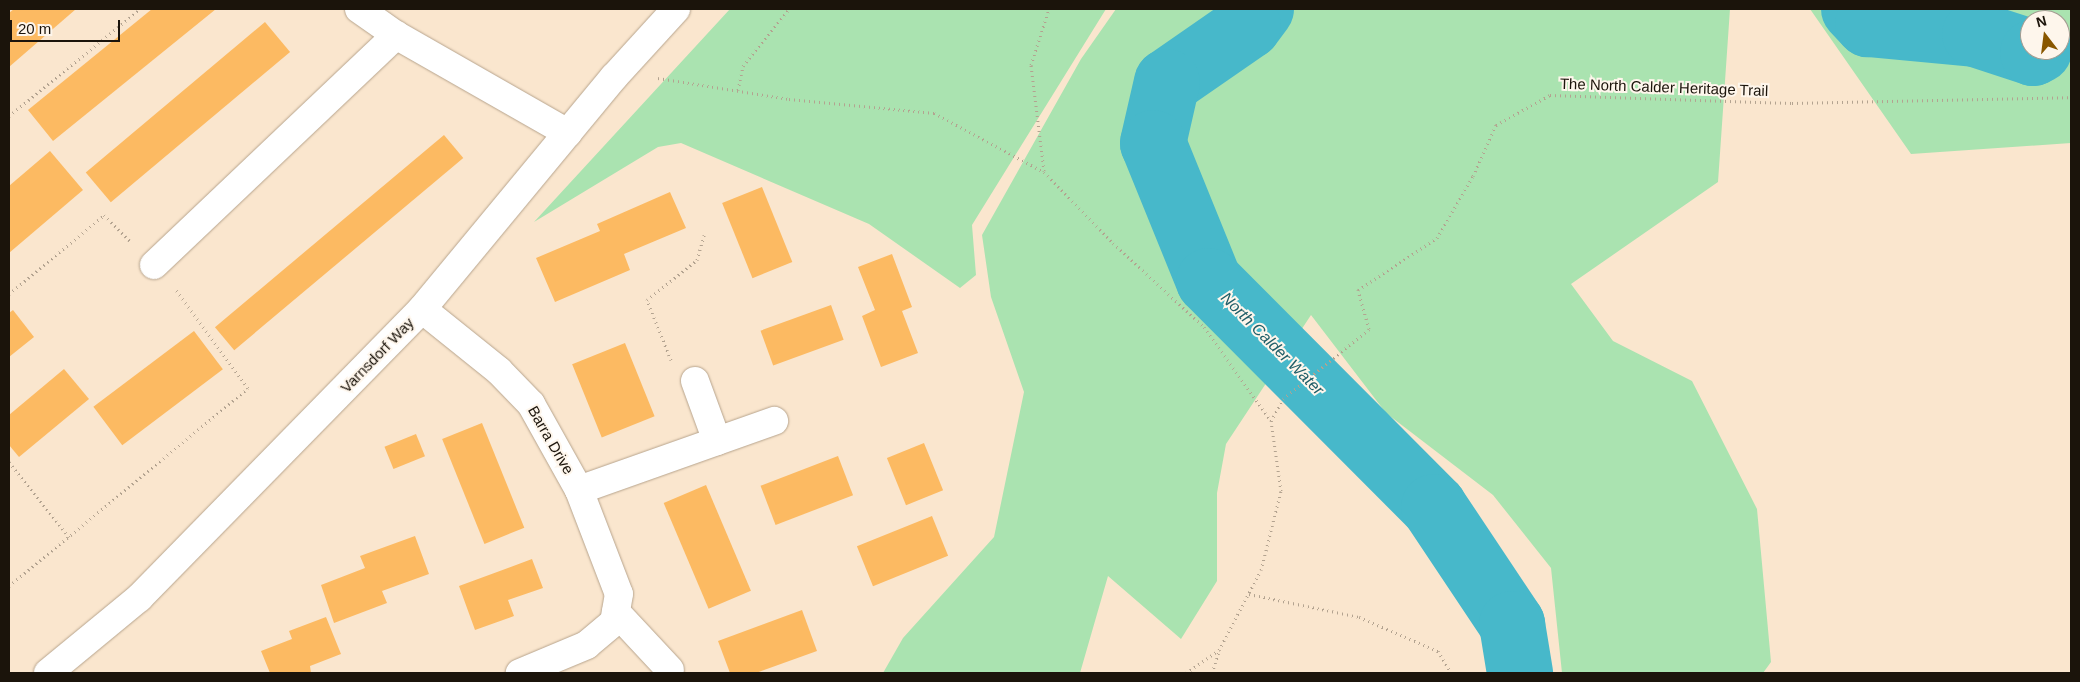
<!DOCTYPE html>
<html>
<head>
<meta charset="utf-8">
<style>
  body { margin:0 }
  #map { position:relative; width:2080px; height:682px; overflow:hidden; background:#fae6ce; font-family:Helvetica,sans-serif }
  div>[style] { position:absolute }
  .green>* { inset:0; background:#aae3b0 }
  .river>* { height:66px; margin:-33px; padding:0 33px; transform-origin:33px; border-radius:33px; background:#47b8ca }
  .building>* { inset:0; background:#fcba62; transform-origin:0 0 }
  .path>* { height:3px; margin-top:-1.5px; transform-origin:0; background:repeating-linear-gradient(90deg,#b3a390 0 1px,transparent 0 5px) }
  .roads { filter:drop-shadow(0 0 1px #b7a48d) drop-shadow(0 0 1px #b7a48d) }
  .minor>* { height:28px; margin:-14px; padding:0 14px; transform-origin:14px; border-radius:14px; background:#fff }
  span { translate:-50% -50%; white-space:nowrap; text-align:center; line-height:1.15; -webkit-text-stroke:4px #fef6ec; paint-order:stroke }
  .street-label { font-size:15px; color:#1b140b }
  .water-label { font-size:16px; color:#205e68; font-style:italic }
  .frame { position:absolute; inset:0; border:10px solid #1b140b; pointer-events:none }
  .north { position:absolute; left:2020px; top:10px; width:50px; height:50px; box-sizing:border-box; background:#fef6ec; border:1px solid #a39c92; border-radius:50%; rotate:345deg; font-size:14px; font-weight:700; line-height:20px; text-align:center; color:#1b140b }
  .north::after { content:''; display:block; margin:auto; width:18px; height:22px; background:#895700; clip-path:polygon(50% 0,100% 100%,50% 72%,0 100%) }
  .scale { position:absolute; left:10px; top:20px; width:110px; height:22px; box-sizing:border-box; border:2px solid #1b140b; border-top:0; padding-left:6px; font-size:15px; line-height:18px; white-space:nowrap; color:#1b140b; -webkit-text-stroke:4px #fef6ec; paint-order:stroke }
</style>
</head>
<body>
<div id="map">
  <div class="green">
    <i style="clip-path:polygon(730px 9px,1106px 9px,972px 225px,976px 275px,960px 288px,869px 224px,681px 143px,658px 147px,534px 222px)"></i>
    <i style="clip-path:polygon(1116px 9px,1730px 9px,1718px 182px,1571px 284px,1613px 341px,1692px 381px,1757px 509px,1771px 662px,1763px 673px,1562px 673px,1551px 568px,1493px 495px,1386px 413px,1311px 315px,1226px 444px,1217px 493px,1217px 581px,1181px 639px,1108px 576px,1080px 673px,883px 673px,903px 638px,994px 537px,1024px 392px,991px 297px,982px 235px,1081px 59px)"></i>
    <i style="clip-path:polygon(evenodd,1810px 9px,2071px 9px,2071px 143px,1911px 154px,1810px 9px,2030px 20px,2060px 20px,2060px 50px,2030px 50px,2030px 20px)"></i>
  </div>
  <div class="river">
    <i style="left:1261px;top:9px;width:21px;rotate:127deg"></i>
    <i style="left:1248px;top:26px;width:98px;rotate:145.3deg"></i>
    <i style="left:1167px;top:82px;width:63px;rotate:102.9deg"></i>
    <i style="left:1153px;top:143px;width:149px;rotate:67.9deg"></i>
    <i style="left:1209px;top:281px;width:319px;rotate:45.1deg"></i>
    <i style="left:1434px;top:507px;width:141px;rotate:56.3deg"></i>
    <i style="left:1512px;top:624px;width:50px;rotate:80.7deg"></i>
    <i style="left:1854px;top:9px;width:21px;rotate:47deg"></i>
    <i style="left:1868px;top:24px;width:107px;rotate:5.3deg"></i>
    <i style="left:1975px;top:34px;width:61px;rotate:18.1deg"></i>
    <i style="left:2033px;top:53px;width:7px;rotate:-27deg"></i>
  </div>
  <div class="building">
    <i style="clip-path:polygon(14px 9px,76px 9px,9px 67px,9px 13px)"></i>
    <i style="clip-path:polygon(152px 9px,216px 9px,53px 141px,28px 110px)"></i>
    <i style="left:265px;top:22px;width:39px;height:234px;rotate:50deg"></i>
    <i style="left:444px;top:135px;width:30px;height:299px;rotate:50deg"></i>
    <i style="clip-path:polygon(50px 151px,83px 190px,9px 253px,9px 186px)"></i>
    <i style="left:762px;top:187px;width:81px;height:43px;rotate:68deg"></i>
    <i style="clip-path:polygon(670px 192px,686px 228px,624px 254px,630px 270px,555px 302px,536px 258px,600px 231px,597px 224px)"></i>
    <i style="clip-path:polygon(892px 254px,912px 307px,902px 311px,918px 353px,881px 367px,862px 316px,875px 310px,858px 267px)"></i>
    <i style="left:831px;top:305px;width:37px;height:75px;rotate:70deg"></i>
    <i style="clip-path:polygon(13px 310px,34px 337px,9px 357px,9px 313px)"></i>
    <i style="left:194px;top:331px;width:48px;height:126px;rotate:53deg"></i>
    <i style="left:625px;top:343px;width:79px;height:57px;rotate:68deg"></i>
    <i style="clip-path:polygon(64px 369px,89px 399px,19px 457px,9px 445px,9px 415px)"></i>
    <i style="left:482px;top:423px;width:113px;height:43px;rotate:68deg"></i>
    <i style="left:416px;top:434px;width:24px;height:34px;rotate:68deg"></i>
    <i style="left:924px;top:443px;width:51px;height:40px;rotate:68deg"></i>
    <i style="left:838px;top:456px;width:42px;height:83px;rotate:69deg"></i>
    <i style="left:706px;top:485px;width:115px;height:46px;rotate:67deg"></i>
    <i style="left:932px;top:516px;width:43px;height:81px;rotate:68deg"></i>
    <i style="clip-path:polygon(415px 536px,429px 574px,382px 591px,387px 603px,334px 623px,321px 585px,365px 568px,360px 556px)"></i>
    <i style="clip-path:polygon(532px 559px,543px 588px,508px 600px,514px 616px,475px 630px,459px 586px)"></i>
    <i style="clip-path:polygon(802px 610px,817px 651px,756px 673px,730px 673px,718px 641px)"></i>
    <i style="clip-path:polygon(326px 617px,341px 654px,310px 666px,311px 673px,270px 673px,261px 651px,292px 639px,289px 631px)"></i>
  </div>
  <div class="path">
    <i style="left:658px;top:78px;width:133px;rotate:9.1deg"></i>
    <i style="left:789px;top:99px;width:146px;rotate:5.5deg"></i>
    <i style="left:934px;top:113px;width:125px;rotate:28.2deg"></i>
    <i style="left:1044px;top:172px;width:99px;rotate:45.8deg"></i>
    <i style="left:1113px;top:243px;width:124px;rotate:42.7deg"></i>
    <i style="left:1204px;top:327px;width:115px;rotate:54.5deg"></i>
    <i style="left:738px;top:90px;width:25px;rotate:-78deg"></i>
    <i style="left:743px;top:66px;width:73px;rotate:-51.1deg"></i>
    <i style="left:9px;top:116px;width:169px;rotate:-39.2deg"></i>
    <i style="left:1044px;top:171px;width:107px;rotate:-97deg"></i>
    <i style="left:1031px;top:65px;width:59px;rotate:-72.2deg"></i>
    <i style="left:9px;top:294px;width:124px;rotate:-39.7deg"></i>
    <i style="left:104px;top:215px;width:38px;rotate:45deg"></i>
    <i style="left:671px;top:360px;width:65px;rotate:-111.8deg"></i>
    <i style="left:647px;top:300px;width:64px;rotate:-38.7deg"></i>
    <i style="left:697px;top:260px;width:26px;rotate:-74deg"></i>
    <i style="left:9px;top:462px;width:96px;rotate:51.3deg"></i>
    <i style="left:9px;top:586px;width:310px;rotate:-39.6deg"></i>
    <i style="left:248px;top:388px;width:122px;rotate:-126.3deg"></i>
    <i style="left:1249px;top:594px;width:112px;rotate:11.8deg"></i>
    <i style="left:1359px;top:617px;width:86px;rotate:23.3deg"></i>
    <i style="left:1438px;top:651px;width:26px;rotate:59deg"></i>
    <i style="left:1186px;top:673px;width:40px;rotate:-34.9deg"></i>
    <i style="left:1219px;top:650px;width:90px;rotate:-62.3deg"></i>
    <i style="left:1261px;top:570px;width:81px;rotate:-75.8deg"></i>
    <i style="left:1281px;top:491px;width:71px;rotate:-98.1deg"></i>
    <i style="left:1271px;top:421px;width:25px;rotate:-61deg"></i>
    <i style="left:1283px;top:399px;width:111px;rotate:-39.1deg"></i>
    <i style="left:1369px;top:329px;width:41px;rotate:-105.8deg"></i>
    <i style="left:1358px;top:290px;width:95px;rotate:-33.4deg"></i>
    <i style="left:1437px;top:238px;width:72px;rotate:-59.9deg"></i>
    <i style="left:1473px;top:176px;width:56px;rotate:-65.7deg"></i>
    <i style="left:1496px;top:125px;width:62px;rotate:-29.1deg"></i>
    <i style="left:1550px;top:95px;width:242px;rotate:1.9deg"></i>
    <i style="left:1792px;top:103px;width:279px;rotate:-1.2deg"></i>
    <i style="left:1212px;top:673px;width:23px;rotate:-72deg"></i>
  </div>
  <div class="roads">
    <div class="minor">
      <i style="left:359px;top:9px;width:45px;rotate:35.1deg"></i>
      <i style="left:396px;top:35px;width:198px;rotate:29.7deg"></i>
      <i style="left:154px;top:265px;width:334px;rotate:-43.5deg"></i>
      <i style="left:422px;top:309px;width:99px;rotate:38.8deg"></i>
      <i style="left:499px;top:371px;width:46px;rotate:45.9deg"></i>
      <i style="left:531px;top:404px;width:98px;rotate:60.8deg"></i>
      <i style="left:579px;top:490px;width:111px;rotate:69deg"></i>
      <i style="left:619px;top:594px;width:28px;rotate:100deg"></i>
      <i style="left:614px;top:622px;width:35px;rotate:140deg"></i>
      <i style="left:587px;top:645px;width:73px;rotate:157.3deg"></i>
      <i style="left:695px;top:381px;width:64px;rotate:69.9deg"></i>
      <i style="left:579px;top:490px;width:207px;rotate:-19.5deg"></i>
      <i style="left:616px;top:612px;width:79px;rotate:47deg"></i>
      <i style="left:48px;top:673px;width:118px;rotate:-39.5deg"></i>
      <i style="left:139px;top:598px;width:404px;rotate:-45.6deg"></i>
      <i style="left:422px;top:309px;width:301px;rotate:-50.4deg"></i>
      <i style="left:614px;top:77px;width:92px;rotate:-47.6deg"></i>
    </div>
  </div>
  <div class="street-label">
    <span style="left:1664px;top:87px;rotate:2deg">The North Calder Heritage Trail</span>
    <span style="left:377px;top:355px;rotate:-46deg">Varnsdorf Way</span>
    <span style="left:551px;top:440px;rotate:60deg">Barra Drive</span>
  </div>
  <div class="water-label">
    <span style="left:1272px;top:344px;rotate:45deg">North Calder Water</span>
  </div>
  <div class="frame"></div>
  <div class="north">N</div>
  <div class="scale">20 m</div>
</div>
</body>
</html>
